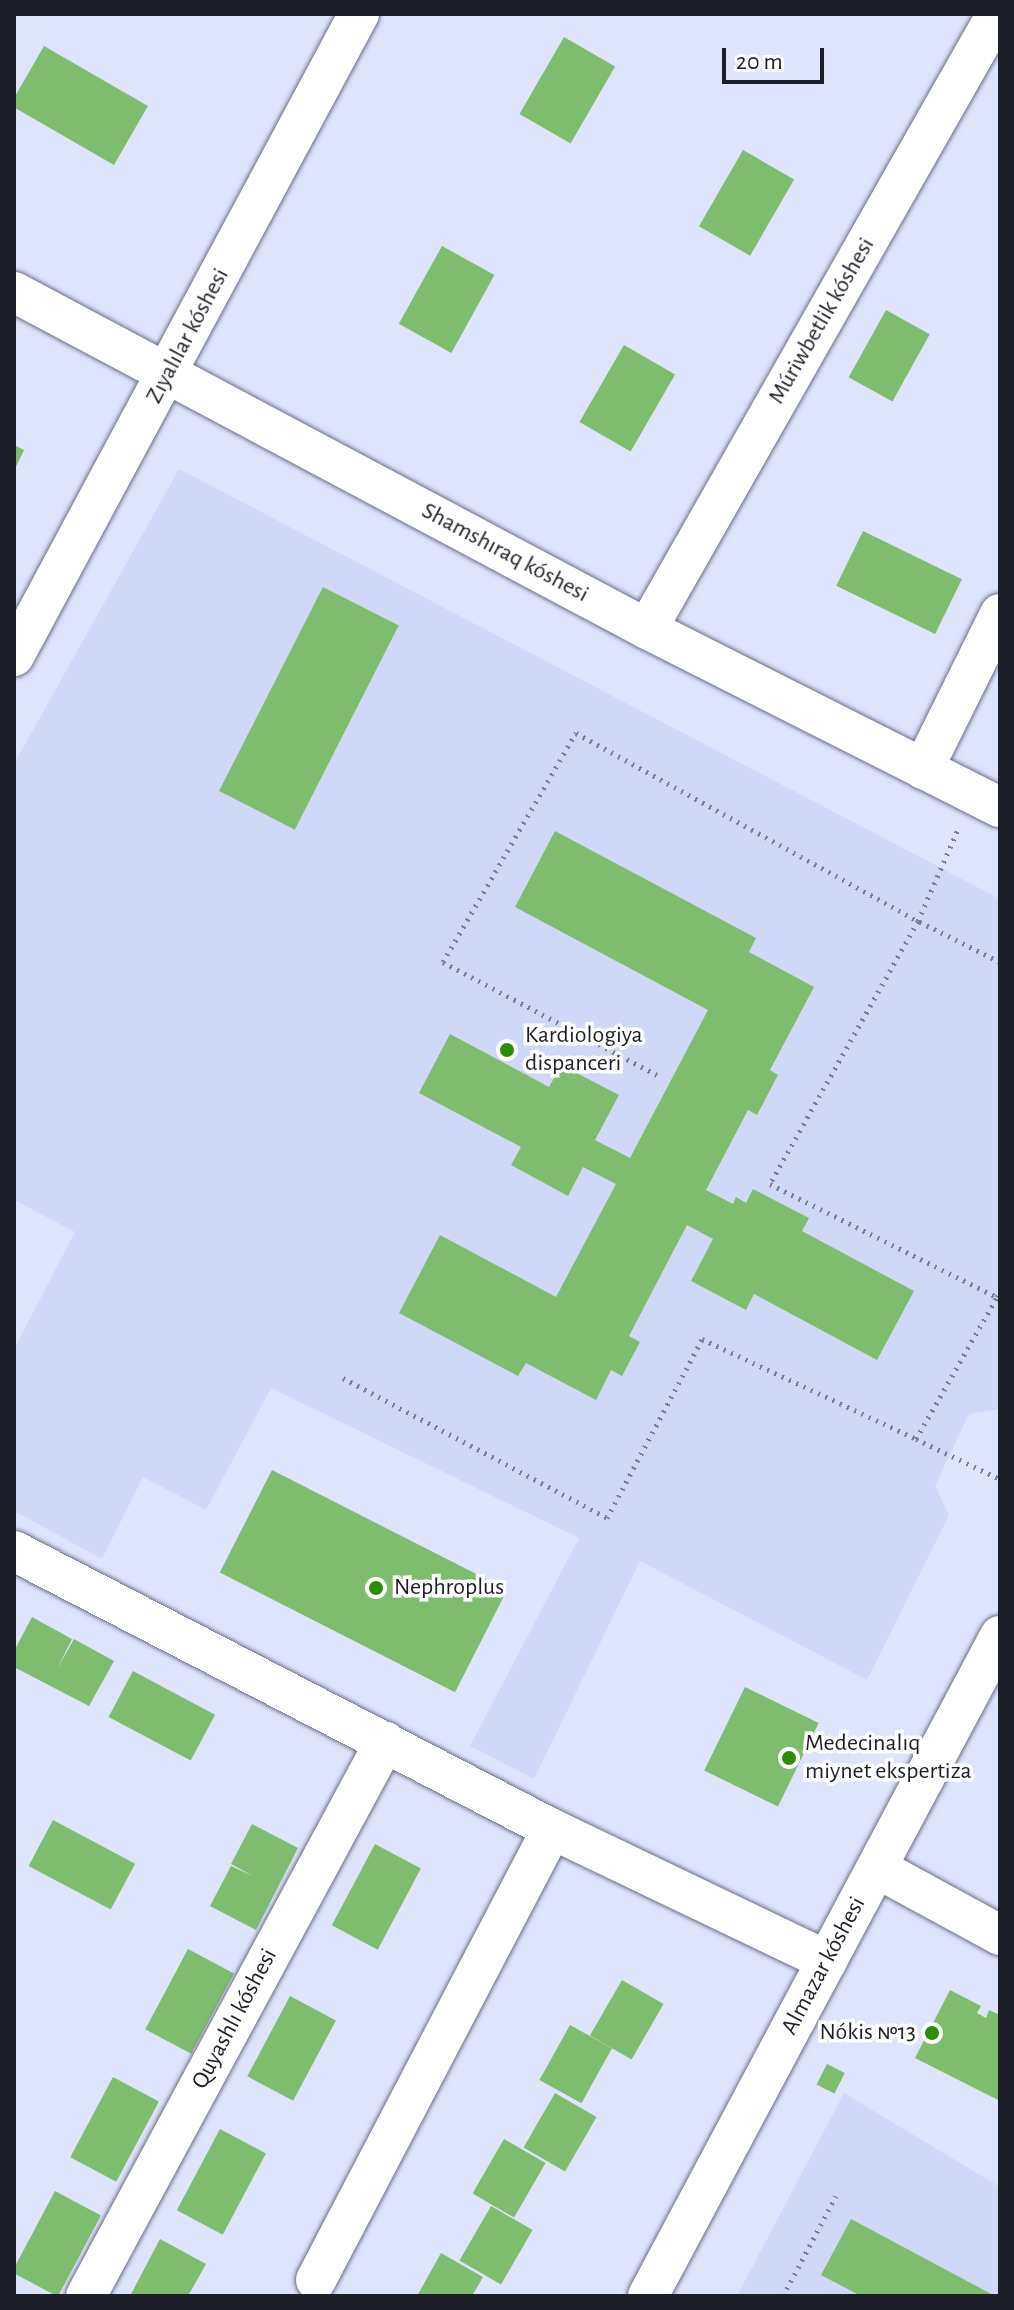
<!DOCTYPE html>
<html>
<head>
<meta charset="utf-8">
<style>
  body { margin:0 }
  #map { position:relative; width:1014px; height:2310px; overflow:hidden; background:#dfe4fd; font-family:"Alegreya Sans",sans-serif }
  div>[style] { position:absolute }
  .built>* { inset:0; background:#d0d8f7 }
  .building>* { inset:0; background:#7ebd6e; transform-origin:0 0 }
  .path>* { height:5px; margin-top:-2.5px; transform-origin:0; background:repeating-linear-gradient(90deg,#7d8091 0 2px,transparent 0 8px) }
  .roads { filter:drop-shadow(0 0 2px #696e84) drop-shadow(0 0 2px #696e84) }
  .minor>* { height:40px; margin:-20px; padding:0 20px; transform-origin:20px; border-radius:20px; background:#fff }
  .dots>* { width:22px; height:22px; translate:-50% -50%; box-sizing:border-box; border:4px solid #fff; border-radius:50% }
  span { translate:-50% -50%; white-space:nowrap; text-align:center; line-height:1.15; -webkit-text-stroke:7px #fff; paint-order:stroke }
  .street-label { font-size:24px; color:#1d1f28 }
  .poi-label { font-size:24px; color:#1d1f28 }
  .left { translate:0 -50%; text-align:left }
  .right { translate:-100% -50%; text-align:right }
  .frame { position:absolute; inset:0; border:16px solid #1d1f28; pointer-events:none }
  .scale { position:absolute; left:722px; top:48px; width:102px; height:36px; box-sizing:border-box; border:4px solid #1d1f28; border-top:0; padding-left:10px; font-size:24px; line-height:28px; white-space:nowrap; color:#1d1f28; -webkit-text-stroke:6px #fff; paint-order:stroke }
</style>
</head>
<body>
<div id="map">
  <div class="built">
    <i style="clip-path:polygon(179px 469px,1000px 899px,1000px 1409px,969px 1414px,935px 1486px,949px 1515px,867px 1680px,640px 1561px,534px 1779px,470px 1746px,579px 1538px,271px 1388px,206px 1510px,143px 1477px,102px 1559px,14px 1511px,14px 1349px,75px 1232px,14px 1200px,14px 764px)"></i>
    <i style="clip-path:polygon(844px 2093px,1000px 2187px,1000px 2296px,737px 2296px)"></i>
  </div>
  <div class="building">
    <i style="left:564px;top:37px;width:59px;height:89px;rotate:30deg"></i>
    <i style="left:44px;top:46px;width:120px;height:68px;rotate:30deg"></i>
    <i style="left:743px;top:150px;width:59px;height:88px;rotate:30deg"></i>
    <i style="left:442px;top:246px;width:60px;height:89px;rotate:29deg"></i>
    <i style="left:886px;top:310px;width:50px;height:77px;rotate:29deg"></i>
    <i style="left:624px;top:345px;width:59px;height:89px;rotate:30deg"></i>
    <i style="clip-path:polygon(14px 445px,24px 450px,14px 471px)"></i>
    <i style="left:863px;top:531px;width:110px;height:61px;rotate:26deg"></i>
    <i style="left:323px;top:587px;width:85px;height:229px;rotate:27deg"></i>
    <i style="clip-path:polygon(555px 831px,756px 938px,749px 952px,814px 987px,770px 1070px,778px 1075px,757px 1115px,748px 1110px,706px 1190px,733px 1204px,736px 1197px,746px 1203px,753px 1189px,809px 1218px,802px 1231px,914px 1291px,877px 1360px,754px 1294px,746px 1310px,691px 1281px,713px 1239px,687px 1225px,629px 1336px,640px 1342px,622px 1376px,611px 1370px,596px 1400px,526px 1363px,518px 1376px,399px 1313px,440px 1235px,556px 1297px,616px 1184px,583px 1167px,568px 1196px,511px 1165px,521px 1147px,419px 1093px,450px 1034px,549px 1087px,561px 1065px,619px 1095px,595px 1140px,630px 1158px,708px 1010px,515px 907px)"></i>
    <i style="left:272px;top:1470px;width:264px;height:115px;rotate:27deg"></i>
    <i style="clip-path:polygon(32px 1617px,72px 1639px,57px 1669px,74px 1639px,114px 1661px,89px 1706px,14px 1667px,14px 1651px)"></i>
    <i style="left:133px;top:1671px;width:93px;height:52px;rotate:28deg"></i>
    <i style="left:745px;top:1687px;width:82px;height:93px;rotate:26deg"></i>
    <i style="left:53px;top:1820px;width:93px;height:52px;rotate:28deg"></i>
    <i style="clip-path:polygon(252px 1824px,298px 1848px,256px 1930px,210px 1906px,231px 1866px,253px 1876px,231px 1864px)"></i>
    <i style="left:375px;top:1844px;width:52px;height:92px;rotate:28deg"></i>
    <i style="left:188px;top:1949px;width:52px;height:91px;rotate:28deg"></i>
    <i style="left:622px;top:1980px;width:48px;height:64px;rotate:30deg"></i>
    <i style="clip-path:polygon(950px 1990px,981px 2006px,977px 2013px,986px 2018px,989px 2010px,1000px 2015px,1000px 2101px,915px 2058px)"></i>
    <i style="left:290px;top:1996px;width:52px;height:91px;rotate:28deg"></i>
    <i style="left:570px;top:2025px;width:48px;height:63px;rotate:29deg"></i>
    <i style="left:827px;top:2064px;width:20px;height:23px;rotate:27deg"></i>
    <i style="left:113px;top:2077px;width:52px;height:91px;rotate:28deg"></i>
    <i style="left:555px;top:2093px;width:48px;height:63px;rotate:30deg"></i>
    <i style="left:220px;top:2129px;width:52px;height:92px;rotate:28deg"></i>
    <i style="left:504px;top:2139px;width:48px;height:63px;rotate:30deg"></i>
    <i style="left:55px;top:2191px;width:52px;height:92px;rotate:28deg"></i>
    <i style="left:491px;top:2206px;width:48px;height:63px;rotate:30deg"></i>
    <i style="clip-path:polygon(851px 2219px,995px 2296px,861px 2296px,821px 2275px)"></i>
    <i style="clip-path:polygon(160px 2239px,206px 2264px,188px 2296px,130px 2296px)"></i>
    <i style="clip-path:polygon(441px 2253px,483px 2277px,472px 2296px,417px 2296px)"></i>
  </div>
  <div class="path">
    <i style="left:1000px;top:962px;width:92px;rotate:-153.4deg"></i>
    <i style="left:918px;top:921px;width:302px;rotate:119.4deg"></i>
    <i style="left:770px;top:1184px;width:254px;rotate:26.5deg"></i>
    <i style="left:997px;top:1297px;width:7px;rotate:-63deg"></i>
    <i style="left:657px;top:1075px;width:242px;rotate:-152.2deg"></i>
    <i style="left:443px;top:962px;width:265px;rotate:-59.9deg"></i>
    <i style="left:576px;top:733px;width:390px;rotate:28.8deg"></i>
    <i style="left:918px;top:921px;width:103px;rotate:-66.4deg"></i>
    <i style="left:343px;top:1378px;width:299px;rotate:27.9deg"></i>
    <i style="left:607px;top:1518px;width:203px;rotate:-62deg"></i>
    <i style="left:702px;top:1339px;width:236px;rotate:25deg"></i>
    <i style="left:916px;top:1439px;width:163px;rotate:-60.3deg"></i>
    <i style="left:916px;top:1439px;width:93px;rotate:25.5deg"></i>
    <i style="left:783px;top:2296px;width:113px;rotate:-62.1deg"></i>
  </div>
  <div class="roads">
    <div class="minor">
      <i style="left:14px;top:292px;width:717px;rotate:28.03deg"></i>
      <i style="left:647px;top:629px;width:395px;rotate:26.8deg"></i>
      <i style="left:647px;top:629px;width:708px;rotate:-60.36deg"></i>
      <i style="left:14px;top:656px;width:729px;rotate:-61.75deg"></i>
      <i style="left:923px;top:769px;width:173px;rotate:-63.6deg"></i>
      <i style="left:14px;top:1551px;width:606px;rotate:27.33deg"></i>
      <i style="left:552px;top:1829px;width:305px;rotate:25.6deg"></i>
      <i style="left:877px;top:1868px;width:140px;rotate:28.6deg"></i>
      <i style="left:316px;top:2280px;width:509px;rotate:-62.38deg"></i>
      <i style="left:86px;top:2296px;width:630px;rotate:-61.64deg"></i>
      <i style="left:648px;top:2296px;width:748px;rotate:-61.93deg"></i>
    </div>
  </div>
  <div class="dots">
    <i style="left:507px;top:1050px;background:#2d8d00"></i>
    <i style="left:376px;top:1588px;background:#2d8d00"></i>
    <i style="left:789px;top:1758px;background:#2d8d00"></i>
    <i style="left:932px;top:2033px;background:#2d8d00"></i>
  </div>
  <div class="street-label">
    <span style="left:822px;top:321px;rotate:-60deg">Múriwbetlik kóshesi</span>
    <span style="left:188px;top:336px;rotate:-62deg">Zıyalılar kóshesi</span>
    <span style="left:505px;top:553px;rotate:28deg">Shamshıraq kóshesi</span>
    <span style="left:824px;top:1966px;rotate:-62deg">Almazar kóshesi</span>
    <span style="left:235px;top:2019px;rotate:-62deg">Quyashlı kóshesi</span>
  </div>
  <div class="poi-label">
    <span class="left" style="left:525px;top:1050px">Kardiologiya<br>dispanceri</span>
    <span class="left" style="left:394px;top:1588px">Nephroplus</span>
    <span class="left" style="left:805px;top:1758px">Medecinalıq<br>miynet ekspertiza</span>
    <span class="right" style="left:916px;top:2033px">Nókis №13</span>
  </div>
  <div class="frame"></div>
  <div class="scale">20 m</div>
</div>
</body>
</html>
